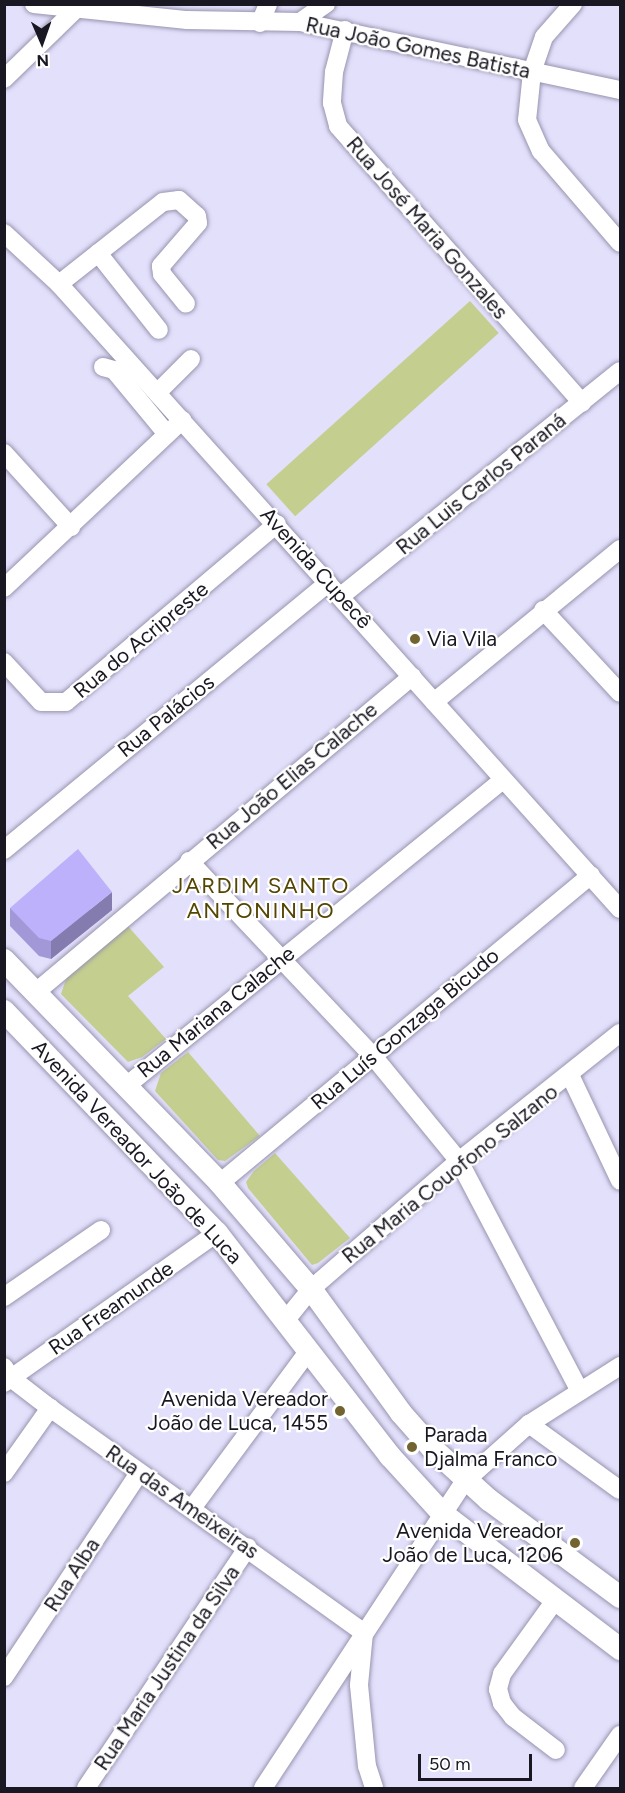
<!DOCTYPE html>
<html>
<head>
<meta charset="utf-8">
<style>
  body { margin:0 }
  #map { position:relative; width:625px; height:1793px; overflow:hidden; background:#e3e0fc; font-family:Figtree,sans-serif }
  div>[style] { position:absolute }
  .green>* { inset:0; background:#c4cf8f; transform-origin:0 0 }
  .roads { filter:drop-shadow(0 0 2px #9794af) drop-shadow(0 0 2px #9794af) }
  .minor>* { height:18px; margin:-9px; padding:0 9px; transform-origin:9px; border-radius:9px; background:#fff }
  .major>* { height:22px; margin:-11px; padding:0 11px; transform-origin:11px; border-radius:11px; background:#fff }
  .wall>* { inset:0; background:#a298d7 }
  .shaded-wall>* { inset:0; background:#847caf }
  .building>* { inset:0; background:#bcb1fa }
  .dots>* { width:16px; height:16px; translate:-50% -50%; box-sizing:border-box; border:3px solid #fff; border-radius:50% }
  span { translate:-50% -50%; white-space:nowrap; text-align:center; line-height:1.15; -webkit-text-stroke:4.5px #fff; paint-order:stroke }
  .street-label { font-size:21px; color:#191721 }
  .poi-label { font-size:21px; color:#191721 }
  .left { translate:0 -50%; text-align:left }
  .right { translate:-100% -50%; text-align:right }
  .neighbourhood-label { font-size:22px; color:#554502; letter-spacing:1.5px }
  .frame { position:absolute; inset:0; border:6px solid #191721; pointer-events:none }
  .north { position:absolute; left:12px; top:12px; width:60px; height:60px; -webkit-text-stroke:4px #fff; paint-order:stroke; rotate:178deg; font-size:16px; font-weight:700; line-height:24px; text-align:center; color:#191721 }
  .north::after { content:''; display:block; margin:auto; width:21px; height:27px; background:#191721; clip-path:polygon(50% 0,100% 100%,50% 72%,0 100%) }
  .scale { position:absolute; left:418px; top:1754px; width:114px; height:27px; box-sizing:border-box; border:3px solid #191721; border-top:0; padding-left:8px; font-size:18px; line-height:21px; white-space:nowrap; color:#191721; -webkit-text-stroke:4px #fff; paint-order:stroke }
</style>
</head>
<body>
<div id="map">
  <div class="green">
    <i style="left:470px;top:301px;width:43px;height:274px;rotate:48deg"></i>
    <i style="clip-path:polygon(127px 925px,164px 967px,128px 996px,166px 1039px,142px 1057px,128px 1062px,61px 994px,66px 979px)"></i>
    <i style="clip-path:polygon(188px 1052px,260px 1136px,225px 1161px,218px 1160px,155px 1091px,161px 1073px)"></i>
    <i style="clip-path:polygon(275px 1153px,350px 1238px,318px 1263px,312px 1265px,248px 1188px,246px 1182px,254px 1171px)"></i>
  </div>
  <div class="roads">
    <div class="minor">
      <i style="left:34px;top:4px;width:154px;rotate:6deg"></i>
      <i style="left:187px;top:20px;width:113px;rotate:1deg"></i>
      <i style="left:300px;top:22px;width:327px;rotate:12deg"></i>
      <i style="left:573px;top:4px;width:44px;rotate:131.3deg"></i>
      <i style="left:544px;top:37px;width:37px;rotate:109deg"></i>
      <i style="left:532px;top:72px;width:48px;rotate:95.9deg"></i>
      <i style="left:527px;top:120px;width:34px;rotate:66deg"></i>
      <i style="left:541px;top:151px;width:121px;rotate:49.3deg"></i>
      <i style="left:300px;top:22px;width:32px;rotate:-35deg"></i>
      <i style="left:260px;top:23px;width:21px;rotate:-67deg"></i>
      <i style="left:345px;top:30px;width:43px;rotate:104.7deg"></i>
      <i style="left:334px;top:72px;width:31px;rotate:94deg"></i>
      <i style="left:332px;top:103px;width:24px;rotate:75deg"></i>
      <i style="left:338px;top:126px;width:369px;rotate:48.6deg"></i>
      <i style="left:4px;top:79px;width:100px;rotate:-44.2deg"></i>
      <i style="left:4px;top:233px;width:75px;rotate:42.8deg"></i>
      <i style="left:59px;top:284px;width:840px;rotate:48.09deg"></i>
      <i style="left:98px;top:253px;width:98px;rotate:51.6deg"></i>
      <i style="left:59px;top:284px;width:132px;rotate:-38.3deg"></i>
      <i style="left:163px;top:202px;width:16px;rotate:-7deg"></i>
      <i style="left:179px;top:200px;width:24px;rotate:42deg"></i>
      <i style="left:197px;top:216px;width:7px;rotate:82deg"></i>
      <i style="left:198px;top:223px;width:57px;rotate:130.7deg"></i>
      <i style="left:161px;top:266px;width:8px;rotate:83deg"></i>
      <i style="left:162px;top:274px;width:38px;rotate:51deg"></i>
      <i style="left:103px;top:367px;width:11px;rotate:15deg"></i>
      <i style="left:114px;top:370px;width:83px;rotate:50.4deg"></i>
      <i style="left:157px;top:393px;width:48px;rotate:-45deg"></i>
      <i style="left:4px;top:453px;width:100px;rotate:47.8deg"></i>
      <i style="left:4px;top:588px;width:245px;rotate:-43.3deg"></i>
      <i style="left:341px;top:596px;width:358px;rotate:-38.9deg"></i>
      <i style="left:543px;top:610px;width:113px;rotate:47.1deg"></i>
      <i style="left:4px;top:662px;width:54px;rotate:47.2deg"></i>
      <i style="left:41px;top:702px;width:25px"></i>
      <i style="left:66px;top:702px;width:276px;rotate:-40.2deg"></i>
      <i style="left:434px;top:702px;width:241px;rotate:-39.4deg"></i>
      <i style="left:4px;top:850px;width:420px;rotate:-39.5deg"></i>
      <i style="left:189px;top:861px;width:268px;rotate:46.7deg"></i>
      <i style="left:373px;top:1056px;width:136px;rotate:50.7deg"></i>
      <i style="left:459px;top:1161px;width:260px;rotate:62.3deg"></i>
      <i style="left:36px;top:992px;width:491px;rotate:-40deg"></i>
      <i style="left:570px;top:1075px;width:117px;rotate:64.7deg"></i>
      <i style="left:125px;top:1087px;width:487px;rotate:-39.1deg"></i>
      <i style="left:220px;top:1183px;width:482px;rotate:-39.7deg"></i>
      <i style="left:4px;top:1297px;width:118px;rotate:-34.6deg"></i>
      <i style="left:285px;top:1321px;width:41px;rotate:-50.9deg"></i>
      <i style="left:311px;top:1289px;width:196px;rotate:-40.9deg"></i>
      <i style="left:459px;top:1161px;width:206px;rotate:-38.5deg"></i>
      <i style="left:4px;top:1367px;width:13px;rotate:58deg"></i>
      <i style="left:11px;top:1378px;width:49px;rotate:37.6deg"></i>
      <i style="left:50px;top:1408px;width:386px;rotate:35.6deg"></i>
      <i style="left:364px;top:1633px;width:52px;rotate:95.5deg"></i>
      <i style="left:359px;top:1685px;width:81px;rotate:84.4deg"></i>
      <i style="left:367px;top:1766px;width:23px;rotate:72deg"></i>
      <i style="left:4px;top:1383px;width:261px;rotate:-35.2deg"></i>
      <i style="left:529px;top:1424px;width:112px;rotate:36deg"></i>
      <i style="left:4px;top:1473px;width:80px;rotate:-54.7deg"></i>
      <i style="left:193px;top:1507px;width:195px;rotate:-53.5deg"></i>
      <i style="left:556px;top:1599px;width:92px;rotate:125.8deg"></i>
      <i style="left:502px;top:1674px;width:16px;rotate:105deg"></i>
      <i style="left:498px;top:1689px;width:15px;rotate:74deg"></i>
      <i style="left:502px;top:1703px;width:18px;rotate:52deg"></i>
      <i style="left:513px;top:1717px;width:54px;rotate:37.5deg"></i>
      <i style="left:4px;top:1677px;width:245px;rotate:-56.5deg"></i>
      <i style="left:86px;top:1788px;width:290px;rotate:-56.1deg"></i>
      <i style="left:263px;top:1788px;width:367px;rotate:-56.7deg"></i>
      <i style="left:465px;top:1481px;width:86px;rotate:-41.7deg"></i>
      <i style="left:529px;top:1424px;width:108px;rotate:-32.5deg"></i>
      <i style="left:583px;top:1788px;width:65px;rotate:-55.1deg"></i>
    </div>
    <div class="major">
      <i style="left:4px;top:960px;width:310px;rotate:45.9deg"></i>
      <i style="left:220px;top:1183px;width:140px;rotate:49.4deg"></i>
      <i style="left:311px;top:1289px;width:153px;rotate:54deg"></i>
      <i style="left:401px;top:1413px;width:47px;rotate:48.5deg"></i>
      <i style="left:432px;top:1448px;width:77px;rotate:42.4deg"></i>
      <i style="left:489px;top:1500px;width:163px;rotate:36.5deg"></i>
      <i style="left:4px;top:1011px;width:308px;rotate:46.2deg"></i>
      <i style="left:217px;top:1233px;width:282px;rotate:52.2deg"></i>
      <i style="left:390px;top:1456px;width:79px;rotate:47.6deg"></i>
      <i style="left:443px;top:1514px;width:223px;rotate:37.3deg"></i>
    </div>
  </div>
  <div class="wall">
    <i style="clip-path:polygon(10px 908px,112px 910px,51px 959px,39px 956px,10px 926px)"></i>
  </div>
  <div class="shaded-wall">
    <i style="clip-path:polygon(112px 892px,112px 910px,51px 959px,51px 941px)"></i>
  </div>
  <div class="building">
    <i style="clip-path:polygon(78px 849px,112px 892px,51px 941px,39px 938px,10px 908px)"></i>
  </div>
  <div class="dots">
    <i style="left:415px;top:639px;background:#726331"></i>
    <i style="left:340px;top:1411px;background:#726331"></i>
    <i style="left:412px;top:1447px;background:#726331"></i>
    <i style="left:575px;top:1543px;background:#726331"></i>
  </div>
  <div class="street-label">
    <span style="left:418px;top:48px;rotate:12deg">Rua João Gomes Batista</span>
    <span style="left:427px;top:228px;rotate:49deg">Rua José Maria Gonzales</span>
    <span style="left:481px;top:484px;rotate:-39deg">Rua Luis Carlos Paraná</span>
    <span style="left:316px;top:568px;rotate:48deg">Avenida Cupecê</span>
    <span style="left:141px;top:640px;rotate:-40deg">Rua do Acripreste</span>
    <span style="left:166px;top:716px;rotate:-39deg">Rua Palácios</span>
    <span style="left:292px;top:776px;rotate:-40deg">Rua João Elias Calache</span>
    <span style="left:216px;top:1012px;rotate:-39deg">Rua Mariana Calache</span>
    <span style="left:405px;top:1029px;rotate:-40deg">Rua Luís Gonzaga Bicudo</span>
    <span style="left:137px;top:1152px;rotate:47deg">Avenida Vereador João de Luca</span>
    <span style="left:450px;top:1174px;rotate:-39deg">Rua Maria Couofono Salzano</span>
    <span style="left:111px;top:1308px;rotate:-35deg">Rua Freamunde</span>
    <span style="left:182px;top:1502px;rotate:35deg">Rua das Ameixeiras</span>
    <span style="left:72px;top:1575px;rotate:-57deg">Rua Alba</span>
    <span style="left:167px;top:1668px;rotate:-56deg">Rua Maria Justina da Silva</span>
  </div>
  <div class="poi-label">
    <span class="left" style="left:427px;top:639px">Via Vila</span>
    <span class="right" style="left:328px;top:1411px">Avenida Vereador<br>João de Luca, 1455</span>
    <span class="left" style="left:424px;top:1447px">Parada<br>Djalma Franco</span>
    <span class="right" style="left:563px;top:1543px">Avenida Vereador<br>João de Luca, 1206</span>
  </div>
  <div class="neighbourhood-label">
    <span style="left:261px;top:898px">JARDIM SANTO<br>ANTONINHO</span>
  </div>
  <div class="frame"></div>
  <div class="north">N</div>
  <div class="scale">50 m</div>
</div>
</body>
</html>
